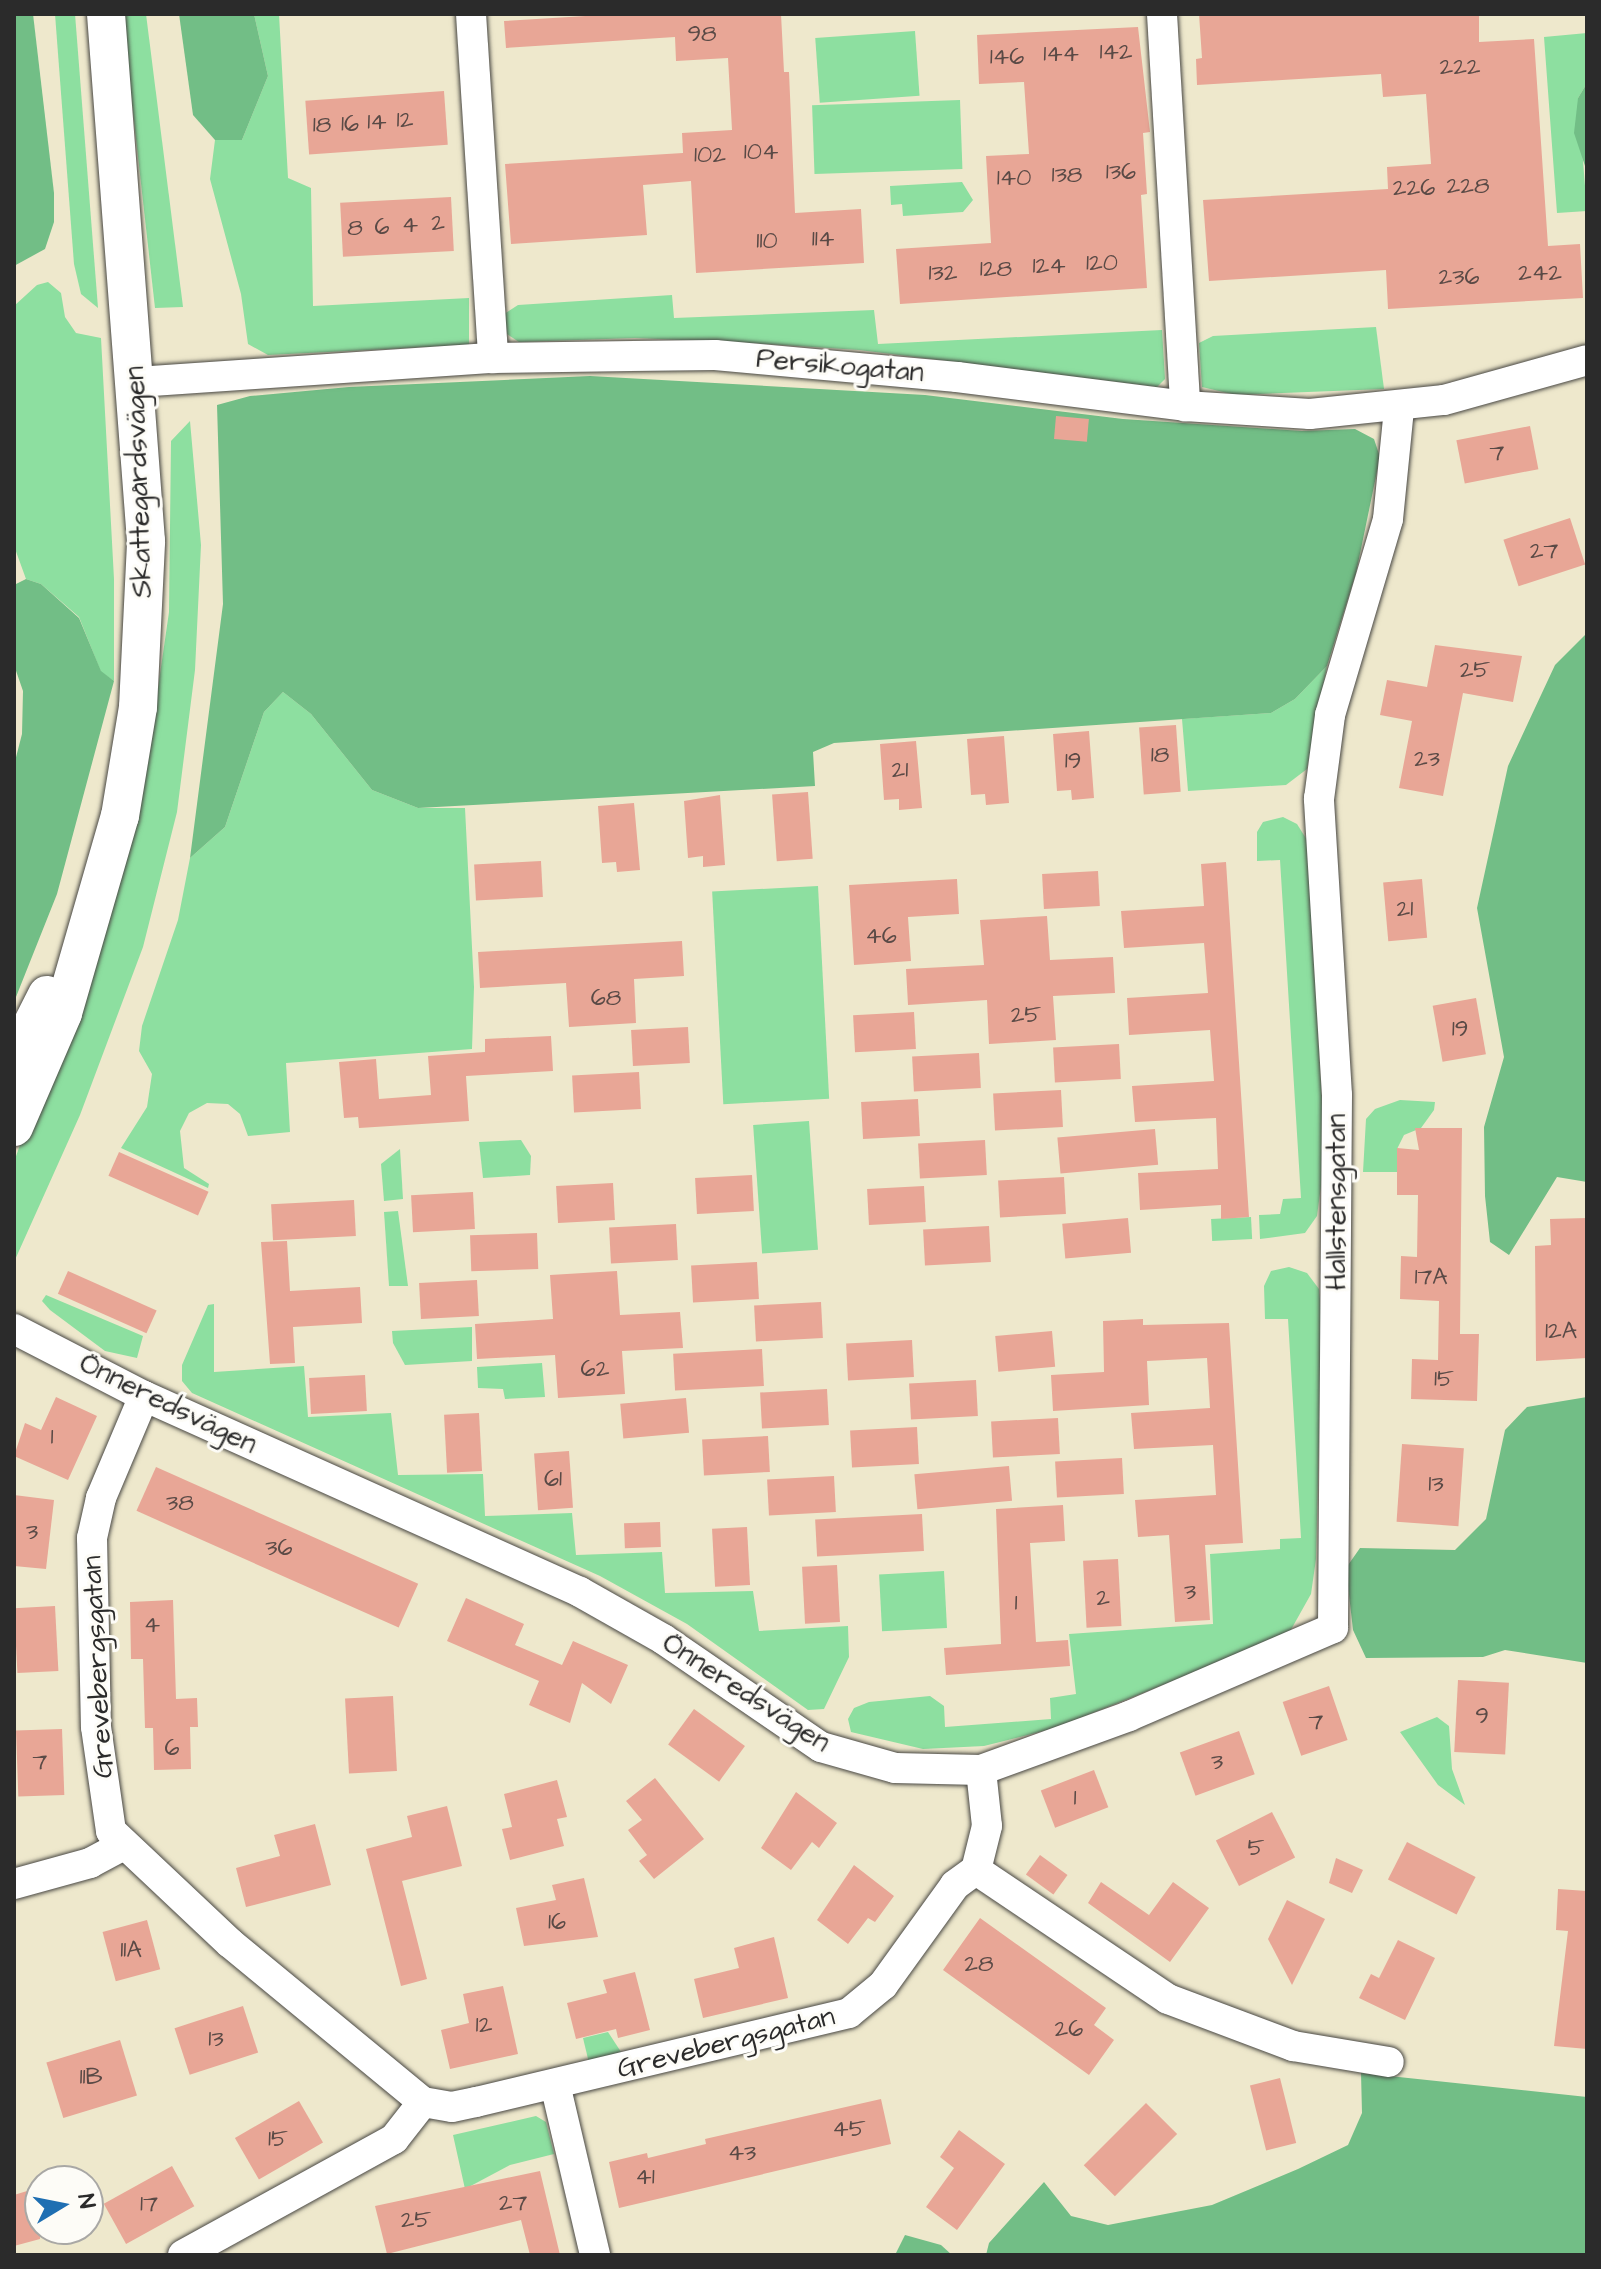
<!DOCTYPE html>
<html>
<head>
<meta charset="utf-8">
<style>
  body { margin:0 }
  #map { position:relative; width:1601px; height:2269px; overflow:hidden; background:#eee8cc; font-family:"Architects Daughter",sans-serif }
  div>[style] { position:absolute }
  .green>* { inset:0; background:#8ddfa0; transform-origin:0 0 }
  .forest>* { inset:0; background:#72be86 }
  .building>* { inset:0; background:#e8a696; transform-origin:0 0 }
  .roads { filter:drop-shadow(0 0 2px #484743) drop-shadow(0 0 2px #484743) }
  .minor>* { height:30px; margin:-15px; padding:0 15px; transform-origin:15px; border-radius:15px; background:#fff }
  .tertiary>* { height:38px; margin:-19px; padding:0 19px; transform-origin:19px; border-radius:19px; background:#fff }
  span { translate:-50% -50%; white-space:nowrap; text-align:center; line-height:1.15; -webkit-text-stroke:6px #fdfcf7; paint-order:stroke }
  .number-label { font-size:24px; color:#5a4a46 }
  .number-label span { -webkit-text-stroke-width:0 }
  .street-label { font-size:28px; color:#2b2b2b }
  .frame { position:absolute; inset:0; border:16px solid #2b2b2b; pointer-events:none }
  .north { position:absolute; left:24px; top:2165px; width:80px; height:80px; box-sizing:border-box; background:#fdfcf7; border:2px solid #a9a8a5; border-radius:50%; rotate:80deg; font-size:22px; font-weight:700; line-height:32px; text-align:center; color:#2b2b2b }
  .north::after { content:''; display:block; margin:auto; width:28px; height:36px; background:#1f6fb2; clip-path:polygon(50% 0,100% 100%,50% 72%,0 100%) }
</style>
</head>
<body>
<div id="map">
  <div class="green">
    <i style="clip-path:polygon(55px 14px,75px 14px,98px 308px,81px 294px,74px 264px)"></i>
    <i style="clip-path:polygon(122px 14px,146px 14px,183px 307px,155px 308px)"></i>
    <i style="clip-path:polygon(254px 14px,279px 14px,288px 178px,311px 188px,313px 306px,469px 298px,469px 345px,268px 355px,248px 344px,241px 294px,210px 179px,215px 140px,242px 140px,268px 76px)"></i>
    <i style="left:915px;top:31px;width:65px;height:100px;rotate:86deg"></i>
    <i style="clip-path:polygon(1587px 33px,1587px 83px,1578px 98px,1587px 211px,1557px 213px,1544px 37px)"></i>
    <i style="left:960px;top:100px;width:69px;height:148px;rotate:88deg"></i>
    <i style="clip-path:polygon(962px 182px,973px 200px,963px 212px,903px 216px,902px 204px,891px 205px,890px 186px)"></i>
    <i style="clip-path:polygon(48px 282px,61px 293px,65px 317px,76px 333px,101px 338px,114px 579px,114px 681px,101px 672px,79px 617px,41px 584px,26px 579px,14px 546px,14px 306px,37px 285px)"></i>
    <i style="clip-path:polygon(672px 295px,674px 318px,874px 310px,878px 344px,1162px 330px,1165px 379px,1157px 387px,859px 350px,750px 343px,635px 338px,519px 342px,507px 334px,504px 314px,518px 305px)"></i>
    <i style="clip-path:polygon(1376px 327px,1384px 389px,1236px 395px,1202px 387px,1199px 343px,1213px 336px)"></i>
    <i style="clip-path:polygon(190px 421px,201px 545px,195px 670px,177px 812px,143px 947px,80px 1115px,14px 1262px,14px 1162px,143px 792px,169px 612px,171px 441px)"></i>
    <i style="clip-path:polygon(1327px 666px,1307px 769px,1286px 785px,1188px 791px,1182px 719px,1271px 713px,1295px 699px)"></i>
    <i style="clip-path:polygon(283px 692px,311px 714px,372px 790px,418px 808px,465px 808px,474px 987px,472px 1049px,286px 1063px,290px 1132px,248px 1136px,240px 1114px,228px 1104px,207px 1103px,189px 1113px,180px 1131px,184px 1168px,209px 1184px,208px 1188px,121px 1148px,147px 1107px,152px 1074px,139px 1051px,142px 1026px,178px 920px,190px 858px,225px 827px,264px 712px)"></i>
    <i style="clip-path:polygon(1283px 817px,1297px 824px,1307px 840px,1325px 1156px,1317px 1216px,1305px 1233px,1260px 1239px,1259px 1215px,1280px 1214px,1283px 1199px,1301px 1198px,1280px 860px,1257px 861px,1257px 832px,1263px 822px)"></i>
    <i style="left:818px;top:886px;width:213px;height:106px;rotate:87deg"></i>
    <i style="clip-path:polygon(1400px 1100px,1435px 1102px,1434px 1110px,1421px 1128px,1404px 1135px,1397px 1149px,1397px 1172px,1363px 1172px,1366px 1119px,1375px 1109px)"></i>
    <i style="left:809px;top:1121px;width:129px;height:56px;rotate:86deg"></i>
    <i style="clip-path:polygon(521px 1140px,531px 1156px,530px 1175px,483px 1178px,479px 1142px)"></i>
    <i style="clip-path:polygon(400px 1149px,403px 1199px,384px 1201px,381px 1164px)"></i>
    <i style="clip-path:polygon(398px 1211px,408px 1286px,389px 1286px,384px 1212px)"></i>
    <i style="left:1251px;top:1217px;width:22px;height:40px;rotate:87deg"></i>
    <i style="clip-path:polygon(1289px 1267px,1307px 1273px,1319px 1289px,1322px 1319px,1316px 1559px,1311px 1594px,1288px 1635px,1055px 1728px,984px 1746px,923px 1749px,851px 1732px,848px 1719px,854px 1708px,869px 1702px,930px 1696px,944px 1706px,945px 1727px,1051px 1719px,1050px 1698px,1076px 1694px,1069px 1634px,1213px 1624px,1210px 1554px,1280px 1549px,1280px 1539px,1301px 1538px,1288px 1319px,1265px 1319px,1264px 1286px,1271px 1271px)"></i>
    <i style="clip-path:polygon(46px 1295px,143px 1336px,137px 1358px,105px 1351px,50px 1310px,42px 1301px)"></i>
    <i style="clip-path:polygon(214px 1304px,214px 1372px,304px 1366px,308px 1417px,391px 1413px,398px 1475px,483px 1474px,485px 1516px,572px 1513px,576px 1555px,662px 1552px,665px 1593px,753px 1591px,759px 1631px,848px 1626px,849px 1657px,824px 1709px,808px 1710px,687px 1624px,600px 1576px,192px 1393px,182px 1381px,182px 1365px,208px 1305px)"></i>
    <i style="clip-path:polygon(472px 1327px,472px 1361px,405px 1365px,393px 1343px,392px 1331px)"></i>
    <i style="clip-path:polygon(542px 1363px,545px 1397px,505px 1399px,503px 1389px,478px 1388px,477px 1367px)"></i>
    <i style="left:944px;top:1571px;width:57px;height:65px;rotate:87deg"></i>
    <i style="clip-path:polygon(1437px 1717px,1449px 1726px,1452px 1769px,1465px 1805px,1438px 1785px,1400px 1732px)"></i>
    <i style="clip-path:polygon(608px 2032px,623px 2055px,589px 2063px,583px 2038px)"></i>
    <i style="clip-path:polygon(536px 2116px,546px 2122px,554px 2154px,510px 2165px,465px 2189px,453px 2135px)"></i>
  </div>
  <div class="forest">
    <i style="clip-path:polygon(14px 14px,33px 14px,54px 193px,54px 222px,45px 249px,14px 266px)"></i>
    <i style="clip-path:polygon(179px 14px,254px 14px,268px 76px,242px 140px,215px 140px,193px 115px)"></i>
    <i style="clip-path:polygon(1587px 83px,1587px 172px,1574px 133px,1578px 98px)"></i>
    <i style="clip-path:polygon(590px 376px,925px 395px,1123px 419px,1302px 431px,1355px 429px,1374px 439px,1380px 457px,1356px 573px,1327px 666px,1295px 699px,1271px 713px,834px 743px,813px 752px,815px 786px,418px 808px,372px 790px,311px 714px,283px 692px,264px 712px,225px 827px,190px 858px,223px 604px,217px 405px,250px 396px,349px 387px)"></i>
    <i style="clip-path:polygon(26px 579px,41px 584px,79px 618px,101px 671px,114px 681px,57px 894px,14px 1002px,14px 765px,22px 734px,23px 691px,14px 665px,14px 585px)"></i>
    <i style="clip-path:polygon(1587px 633px,1587px 1182px,1557px 1177px,1509px 1255px,1490px 1242px,1485px 1196px,1484px 1127px,1504px 1057px,1477px 908px,1508px 766px,1555px 665px)"></i>
    <i style="clip-path:polygon(1587px 1397px,1587px 1663px,1505px 1650px,1483px 1657px,1366px 1658px,1353px 1630px,1346px 1568px,1360px 1548px,1455px 1550px,1486px 1519px,1505px 1430px,1527px 1407px)"></i>
    <i style="clip-path:polygon(1361px 2073px,1587px 2097px,1587px 2255px,986px 2255px,989px 2243px,1044px 2182px,1071px 2216px,1108px 2225px,1212px 2205px,1298px 2169px,1348px 2145px,1362px 2113px)"></i>
    <i style="clip-path:polygon(905px 2235px,941px 2245px,952px 2255px,895px 2255px)"></i>
  </div>
  <div class="building">
    <i style="clip-path:polygon(618px 14px,781px 14px,784px 72px,789px 72px,795px 213px,861px 209px,864px 263px,696px 273px,691px 181px,643px 185px,647px 235px,511px 244px,505px 164px,683px 153px,682px 133px,732px 130px,728px 58px,676px 61px,675px 37px,506px 48px,504px 21px)"></i>
    <i style="clip-path:polygon(1199px 14px,1479px 14px,1479px 42px,1534px 39px,1548px 246px,1580px 244px,1583px 298px,1388px 309px,1386px 270px,1209px 281px,1203px 200px,1388px 189px,1387px 167px,1431px 164px,1426px 94px,1383px 97px,1381px 74px,1197px 85px,1196px 59px,1202px 58px)"></i>
    <i style="clip-path:polygon(1138px 27px,1150px 132px,1143px 133px,1147px 194px,1141px 195px,1147px 288px,900px 304px,896px 249px,991px 243px,986px 156px,1029px 154px,1024px 82px,979px 84px,977px 35px)"></i>
    <i style="left:444px;top:91px;width:54px;height:139px;rotate:86deg"></i>
    <i style="left:451px;top:197px;width:54px;height:111px;rotate:87deg"></i>
    <i style="left:1056px;top:416px;width:33px;height:23px;rotate:5deg"></i>
    <i style="left:1530px;top:426px;width:44px;height:75px;rotate:79deg"></i>
    <i style="left:1570px;top:518px;width:49px;height:70px;rotate:72deg"></i>
    <i style="clip-path:polygon(1435px 645px,1522px 656px,1513px 702px,1463px 693px,1443px 796px,1399px 788px,1412px 721px,1380px 715px,1387px 680px,1427px 687px)"></i>
    <i style="left:1176px;top:725px;width:67px;height:37px;rotate:86deg"></i>
    <i style="clip-path:polygon(1089px 731px,1094px 798px,1072px 800px,1071px 790px,1057px 791px,1053px 734px)"></i>
    <i style="clip-path:polygon(1004px 736px,1009px 803px,986px 805px,985px 794px,971px 795px,967px 739px)"></i>
    <i style="clip-path:polygon(916px 741px,922px 808px,899px 810px,899px 799px,884px 800px,880px 744px)"></i>
    <i style="left:808px;top:792px;width:67px;height:36px;rotate:86deg"></i>
    <i style="clip-path:polygon(720px 795px,725px 865px,703px 867px,703px 856px,688px 858px,684px 801px)"></i>
    <i style="clip-path:polygon(634px 803px,640px 870px,617px 872px,616px 862px,602px 863px,598px 806px)"></i>
    <i style="left:541px;top:861px;width:36px;height:67px;rotate:87deg"></i>
    <i style="clip-path:polygon(1226px 862px,1249px 1217px,1221px 1219px,1221px 1205px,1140px 1210px,1138px 1173px,1218px 1169px,1216px 1118px,1135px 1122px,1132px 1086px,1214px 1081px,1210px 1030px,1129px 1035px,1127px 998px,1208px 993px,1204px 943px,1124px 948px,1121px 911px,1204px 906px,1201px 864px)"></i>
    <i style="left:1098px;top:871px;width:35px;height:56px;rotate:87deg"></i>
    <i style="clip-path:polygon(957px 879px,959px 914px,908px 917px,911px 961px,854px 965px,849px 885px)"></i>
    <i style="left:1422px;top:879px;width:59px;height:39px;rotate:85deg"></i>
    <i style="clip-path:polygon(1047px 916px,1050px 960px,1113px 957px,1115px 993px,1053px 996px,1056px 1040px,989px 1044px,987px 1000px,908px 1005px,906px 969px,984px 965px,980px 920px)"></i>
    <i style="clip-path:polygon(682px 941px,684px 976px,634px 979px,636px 1023px,569px 1027px,566px 983px,480px 988px,478px 952px)"></i>
    <i style="left:1476px;top:998px;width:57px;height:44px;rotate:80deg"></i>
    <i style="left:914px;top:1012px;width:37px;height:61px;rotate:87deg"></i>
    <i style="left:688px;top:1027px;width:36px;height:57px;rotate:87deg"></i>
    <i style="clip-path:polygon(551px 1036px,553px 1071px,466px 1076px,469px 1121px,359px 1128px,358px 1117px,344px 1118px,339px 1062px,376px 1059px,379px 1099px,431px 1095px,428px 1056px,485px 1052px,485px 1039px)"></i>
    <i style="left:1119px;top:1044px;width:35px;height:66px;rotate:87deg"></i>
    <i style="left:979px;top:1053px;width:35px;height:67px;rotate:87deg"></i>
    <i style="left:639px;top:1072px;width:37px;height:67px;rotate:87deg"></i>
    <i style="left:1061px;top:1090px;width:37px;height:68px;rotate:87deg"></i>
    <i style="left:918px;top:1099px;width:37px;height:57px;rotate:87deg"></i>
    <i style="clip-path:polygon(1415px 1128px,1462px 1128px,1460px 1334px,1479px 1334px,1477px 1401px,1411px 1399px,1412px 1359px,1438px 1360px,1439px 1301px,1400px 1299px,1401px 1256px,1417px 1257px,1418px 1195px,1397px 1195px,1397px 1148px,1419px 1150px)"></i>
    <i style="left:1155px;top:1129px;width:36px;height:98px;rotate:85deg"></i>
    <i style="left:985px;top:1140px;width:35px;height:67px;rotate:87deg"></i>
    <i style="left:119px;top:1152px;width:98px;height:26px;rotate:24deg"></i>
    <i style="left:752px;top:1175px;width:36px;height:57px;rotate:87deg"></i>
    <i style="left:1064px;top:1177px;width:37px;height:66px;rotate:87deg"></i>
    <i style="left:613px;top:1183px;width:37px;height:57px;rotate:87deg"></i>
    <i style="left:924px;top:1186px;width:36px;height:57px;rotate:87deg"></i>
    <i style="left:473px;top:1192px;width:37px;height:62px;rotate:87deg"></i>
    <i style="left:354px;top:1200px;width:36px;height:83px;rotate:87deg"></i>
    <i style="left:1128px;top:1218px;width:35px;height:66px;rotate:85deg"></i>
    <i style="clip-path:polygon(1587px 1218px,1587px 1358px,1536px 1361px,1535px 1246px,1551px 1245px,1550px 1219px)"></i>
    <i style="left:676px;top:1224px;width:36px;height:67px;rotate:87deg"></i>
    <i style="left:989px;top:1226px;width:36px;height:66px;rotate:87deg"></i>
    <i style="left:537px;top:1233px;width:36px;height:67px;rotate:88deg"></i>
    <i style="clip-path:polygon(287px 1241px,290px 1291px,360px 1287px,362px 1323px,293px 1327px,295px 1363px,270px 1364px,261px 1242px)"></i>
    <i style="left:757px;top:1262px;width:37px;height:66px;rotate:87deg"></i>
    <i style="left:68px;top:1271px;width:97px;height:25px;rotate:24deg"></i>
    <i style="clip-path:polygon(617px 1271px,620px 1315px,680px 1312px,683px 1348px,622px 1351px,625px 1394px,558px 1398px,555px 1355px,477px 1359px,475px 1324px,553px 1319px,550px 1275px)"></i>
    <i style="left:477px;top:1280px;width:36px;height:58px;rotate:87deg"></i>
    <i style="left:821px;top:1302px;width:36px;height:67px;rotate:87deg"></i>
    <i style="clip-path:polygon(1143px 1319px,1143px 1325px,1229px 1323px,1243px 1543px,1205px 1545px,1210px 1620px,1175px 1622px,1169px 1535px,1138px 1537px,1135px 1500px,1216px 1495px,1213px 1445px,1134px 1449px,1131px 1413px,1210px 1408px,1207px 1358px,1147px 1361px,1149px 1405px,1053px 1411px,1051px 1375px,1104px 1372px,1103px 1321px)"></i>
    <i style="left:1052px;top:1331px;width:36px;height:57px;rotate:85deg"></i>
    <i style="left:912px;top:1340px;width:37px;height:66px;rotate:87deg"></i>
    <i style="left:762px;top:1349px;width:37px;height:89px;rotate:87deg"></i>
    <i style="left:365px;top:1375px;width:36px;height:56px;rotate:87deg"></i>
    <i style="left:976px;top:1380px;width:36px;height:67px;rotate:87deg"></i>
    <i style="left:827px;top:1389px;width:36px;height:67px;rotate:87deg"></i>
    <i style="clip-path:polygon(56px 1397px,97px 1416px,68px 1480px,14px 1456px,25px 1423px,41px 1430px)"></i>
    <i style="left:686px;top:1398px;width:35px;height:66px;rotate:85deg"></i>
    <i style="left:479px;top:1413px;width:58px;height:35px;rotate:87deg"></i>
    <i style="left:1058px;top:1418px;width:36px;height:67px;rotate:87deg"></i>
    <i style="left:917px;top:1427px;width:37px;height:67px;rotate:87deg"></i>
    <i style="left:768px;top:1436px;width:36px;height:66px;rotate:87deg"></i>
    <i style="left:1402px;top:1444px;width:62px;height:78px;rotate:4deg"></i>
    <i style="left:569px;top:1451px;width:57px;height:35px;rotate:86deg"></i>
    <i style="left:1122px;top:1458px;width:36px;height:67px;rotate:87deg"></i>
    <i style="left:1009px;top:1466px;width:35px;height:95px;rotate:85deg"></i>
    <i style="left:156px;top:1467px;width:287px;height:48px;rotate:24deg"></i>
    <i style="left:834px;top:1476px;width:36px;height:67px;rotate:87deg"></i>
    <i style="clip-path:polygon(14px 1495px,54px 1500px,46px 1569px,14px 1566px)"></i>
    <i style="clip-path:polygon(1063px 1505px,1065px 1541px,1030px 1543px,1036px 1642px,1068px 1640px,1070px 1666px,946px 1675px,944px 1648px,1001px 1644px,996px 1509px)"></i>
    <i style="left:922px;top:1514px;width:37px;height:107px;rotate:87deg"></i>
    <i style="left:660px;top:1522px;width:25px;height:36px;rotate:88deg"></i>
    <i style="left:747px;top:1527px;width:58px;height:35px;rotate:87deg"></i>
    <i style="left:1118px;top:1559px;width:67px;height:35px;rotate:87deg"></i>
    <i style="left:837px;top:1565px;width:57px;height:35px;rotate:87deg"></i>
    <i style="clip-path:polygon(466px 1598px,524px 1624px,515px 1645px,562px 1665px,573px 1641px,628px 1665px,611px 1704px,582px 1683px,570px 1723px,529px 1705px,539px 1681px,447px 1641px)"></i>
    <i style="clip-path:polygon(173px 1600px,176px 1699px,197px 1698px,198px 1727px,190px 1727px,191px 1769px,154px 1770px,153px 1728px,145px 1728px,143px 1659px,131px 1659px,130px 1602px)"></i>
    <i style="left:55px;top:1606px;width:65px;height:41px;rotate:87deg"></i>
    <i style="left:1458px;top:1680px;width:51px;height:72px;rotate:3deg"></i>
    <i style="left:1329px;top:1686px;width:57px;height:49px;rotate:71deg"></i>
    <i style="left:393px;top:1696px;width:75px;height:48px;rotate:87deg"></i>
    <i style="left:694px;top:1709px;width:63px;height:44px;rotate:36deg"></i>
    <i style="left:62px;top:1729px;width:66px;height:46px;rotate:88deg"></i>
    <i style="left:1239px;top:1731px;width:46px;height:63px;rotate:70deg"></i>
    <i style="left:1094px;top:1770px;width:40px;height:57px;rotate:69deg"></i>
    <i style="clip-path:polygon(655px 1778px,704px 1839px,654px 1879px,639px 1861px,647px 1855px,628px 1830px,642px 1820px,626px 1801px)"></i>
    <i style="clip-path:polygon(557px 1780px,567px 1817px,557px 1819px,564px 1846px,510px 1860px,502px 1829px,512px 1827px,504px 1794px)"></i>
    <i style="clip-path:polygon(796px 1792px,837px 1823px,819px 1848px,812px 1842px,791px 1870px,761px 1848px)"></i>
    <i style="clip-path:polygon(447px 1806px,462px 1866px,402px 1881px,427px 1979px,401px 1986px,366px 1849px,412px 1837px,407px 1816px)"></i>
    <i style="left:1272px;top:1812px;width:51px;height:63px;rotate:63deg"></i>
    <i style="clip-path:polygon(315px 1824px,331px 1885px,246px 1907px,236px 1868px,280px 1856px,274px 1835px)"></i>
    <i style="left:1407px;top:1842px;width:77px;height:42px;rotate:27deg"></i>
    <i style="left:1040px;top:1855px;width:34px;height:24px;rotate:36deg"></i>
    <i style="clip-path:polygon(1336px 1858px,1363px 1870px,1352px 1893px,1329px 1883px)"></i>
    <i style="clip-path:polygon(854px 1865px,894px 1896px,875px 1922px,868px 1918px,848px 1944px,817px 1920px)"></i>
    <i style="clip-path:polygon(584px 1878px,598px 1937px,524px 1946px,516px 1908px,556px 1900px,552px 1885px)"></i>
    <i style="clip-path:polygon(1101px 1882px,1149px 1915px,1173px 1882px,1209px 1908px,1170px 1962px,1088px 1903px)"></i>
    <i style="clip-path:polygon(1558px 1889px,1587px 1891px,1587px 2049px,1554px 2046px,1568px 1931px,1556px 1930px)"></i>
    <i style="clip-path:polygon(1287px 1900px,1325px 1919px,1292px 1985px,1268px 1939px)"></i>
    <i style="clip-path:polygon(980px 1918px,1106px 2008px,1094px 2025px,1114px 2040px,1089px 2075px,943px 1970px)"></i>
    <i style="left:147px;top:1920px;width:51px;height:46px;rotate:75deg"></i>
    <i style="clip-path:polygon(774px 1937px,788px 1998px,703px 2018px,694px 1979px,739px 1968px,734px 1948px)"></i>
    <i style="clip-path:polygon(1398px 1940px,1435px 1958px,1405px 2020px,1359px 1998px,1371px 1974px,1379px 1978px)"></i>
    <i style="clip-path:polygon(635px 1972px,650px 2030px,618px 2038px,616px 2029px,576px 2039px,567px 2003px,607px 1993px,603px 1980px)"></i>
    <i style="clip-path:polygon(503px 1986px,518px 2054px,450px 2069px,441px 2030px,469px 2023px,463px 1994px)"></i>
    <i style="left:243px;top:2006px;width:49px;height:72px;rotate:72deg"></i>
    <i style="left:120px;top:2040px;width:58px;height:77px;rotate:73deg"></i>
    <i style="left:1280px;top:2078px;width:67px;height:31px;rotate:76deg"></i>
    <i style="clip-path:polygon(881px 2099px,891px 2144px,619px 2208px,609px 2162px,647px 2153px,648px 2158px,706px 2144px,705px 2139px)"></i>
    <i style="left:299px;top:2101px;width:48px;height:74px;rotate:60deg"></i>
    <i style="left:1146px;top:2103px;width:44px;height:88px;rotate:45deg"></i>
    <i style="clip-path:polygon(959px 2130px,1005px 2164px,957px 2230px,926px 2207px,954px 2168px,940px 2157px)"></i>
    <i style="left:172px;top:2166px;width:46px;height:78px;rotate:61deg"></i>
    <i style="clip-path:polygon(540px 2171px,560px 2255px,530px 2255px,521px 2220px,387px 2254px,375px 2206px)"></i>
    <i style="clip-path:polygon(40px 2187px,40px 2239px,14px 2246px,14px 2195px)"></i>
  </div>
  <div class="roads">
    <div class="minor">
      <i style="left:471px;top:14px;width:345px;rotate:86.3deg"></i>
      <i style="left:1162px;top:14px;width:393px;rotate:86.6deg"></i>
      <i style="left:137px;top:382px;width:357px;rotate:-3.9deg"></i>
      <i style="left:493px;top:358px;width:222px;rotate:-0.8deg"></i>
      <i style="left:715px;top:355px;width:243px;rotate:5.2deg"></i>
      <i style="left:957px;top:377px;width:230px;rotate:7.2deg"></i>
      <i style="left:1185px;top:406px;width:125px;rotate:3.7deg"></i>
      <i style="left:1310px;top:414px;width:135px;rotate:-6deg"></i>
      <i style="left:1444px;top:400px;width:148px;rotate:-15.6deg"></i>
      <i style="left:14px;top:1329px;width:146px;rotate:27.3deg"></i>
      <i style="left:144px;top:1396px;width:478px;rotate:24.2deg"></i>
      <i style="left:580px;top:1592px;width:95px;rotate:29.5deg"></i>
      <i style="left:663px;top:1639px;width:191px;rotate:34.4deg"></i>
      <i style="left:821px;top:1747px;width:77px;rotate:15.8deg"></i>
      <i style="left:895px;top:1768px;width:86px;rotate:1.3deg"></i>
      <i style="left:981px;top:1770px;width:56px;rotate:83.9deg"></i>
      <i style="left:987px;top:1826px;width:45px;rotate:104deg"></i>
      <i style="left:976px;top:1870px;width:231px;rotate:33.9deg"></i>
      <i style="left:1168px;top:1999px;width:134px;rotate:20.6deg"></i>
      <i style="left:1293px;top:2046px;width:97px;rotate:9.5deg"></i>
      <i style="left:144px;top:1396px;width:111px;rotate:112.9deg"></i>
      <i style="left:101px;top:1498px;width:41px;rotate:102.7deg"></i>
      <i style="left:92px;top:1538px;width:189px;rotate:88.8deg"></i>
      <i style="left:96px;top:1727px;width:105px;rotate:81.8deg"></i>
      <i style="left:111px;top:1831px;width:163px;rotate:43.3deg"></i>
      <i style="left:230px;top:1943px;width:250px;rotate:39.5deg"></i>
      <i style="left:423px;top:2102px;width:29px;rotate:10deg"></i>
      <i style="left:452px;top:2107px;width:25px;rotate:-12deg"></i>
      <i style="left:476px;top:2102px;width:383px;rotate:-13.4deg"></i>
      <i style="left:849px;top:2013px;width:44px;rotate:-39.5deg"></i>
      <i style="left:883px;top:1985px;width:123px;rotate:-54.2deg"></i>
      <i style="left:955px;top:1885px;width:26px;rotate:-36deg"></i>
      <i style="left:981px;top:1770px;width:158px;rotate:-20deg"></i>
      <i style="left:1129px;top:1716px;width:222px;rotate:-23.3deg"></i>
      <i style="left:1333px;top:1628px;width:533px;rotate:-89.57deg"></i>
      <i style="left:1337px;top:1095px;width:297px;rotate:-93.5deg"></i>
      <i style="left:1319px;top:799px;width:85px;rotate:-82.5deg"></i>
      <i style="left:1330px;top:715px;width:204px;rotate:-73.5deg"></i>
      <i style="left:1388px;top:519px;width:112px;rotate:-84.3deg"></i>
      <i style="left:14px;top:1884px;width:79px;rotate:-15.4deg"></i>
      <i style="left:90px;top:1863px;width:36px;rotate:-28deg"></i>
      <i style="left:555px;top:2084px;width:176px;rotate:76.8deg"></i>
      <i style="left:183px;top:2255px;width:241px;rotate:-28.8deg"></i>
      <i style="left:394px;top:2139px;width:47px;rotate:-51.9deg"></i>
    </div>
    <div class="tertiary">
      <i style="left:14px;top:1060px;width:73px;rotate:-63.1deg"></i>
      <i style="left:14px;top:1127px;width:124px;rotate:-66.7deg"></i>
      <i style="left:63px;top:1013px;width:205px;rotate:-73.9deg"></i>
      <i style="left:120px;top:816px;width:110px;rotate:-80.6deg"></i>
      <i style="left:138px;top:707px;width:166px;rotate:-87.2deg"></i>
      <i style="left:146px;top:541px;width:529px;rotate:-94.34deg"></i>
    </div>
  </div>
  <div class="number-label">
    <span style="left:702px;top:35px">98</span>
    <span style="left:1116px;top:53px">142</span>
    <span style="left:1061px;top:55px">144</span>
    <span style="left:1007px;top:58px">146</span>
    <span style="left:1460px;top:68px">222</span>
    <span style="left:405px;top:121px">12</span>
    <span style="left:377px;top:123px">14</span>
    <span style="left:350px;top:125px">16</span>
    <span style="left:322px;top:126px">18</span>
    <span style="left:761px;top:153px">104</span>
    <span style="left:710px;top:156px">102</span>
    <span style="left:1121px;top:173px">136</span>
    <span style="left:1067px;top:176px">138</span>
    <span style="left:1014px;top:179px">140</span>
    <span style="left:1468px;top:187px">228</span>
    <span style="left:1414px;top:189px">226</span>
    <span style="left:438px;top:224px">2</span>
    <span style="left:410px;top:226px">4</span>
    <span style="left:382px;top:228px">6</span>
    <span style="left:355px;top:229px">8</span>
    <span style="left:823px;top:240px">114</span>
    <span style="left:767px;top:242px">110</span>
    <span style="left:1102px;top:264px">120</span>
    <span style="left:1049px;top:267px">124</span>
    <span style="left:996px;top:270px">128</span>
    <span style="left:943px;top:274px">132</span>
    <span style="left:1540px;top:274px">242</span>
    <span style="left:1459px;top:278px">236</span>
    <span style="left:1497px;top:454px">7</span>
    <span style="left:1544px;top:552px">27</span>
    <span style="left:1475px;top:671px">25</span>
    <span style="left:1160px;top:756px">18</span>
    <span style="left:1427px;top:760px">23</span>
    <span style="left:1073px;top:762px">19</span>
    <span style="left:900px;top:771px">21</span>
    <span style="left:1405px;top:910px">21</span>
    <span style="left:881px;top:937px">46</span>
    <span style="left:606px;top:999px">68</span>
    <span style="left:1026px;top:1016px">25</span>
    <span style="left:1460px;top:1030px">19</span>
    <span style="left:1431px;top:1278px">17A</span>
    <span style="left:1561px;top:1332px">12A</span>
    <span style="left:595px;top:1370px">62</span>
    <span style="left:1444px;top:1380px">15</span>
    <span style="left:52px;top:1438px">1</span>
    <span style="left:553px;top:1480px">61</span>
    <span style="left:1436px;top:1485px">13</span>
    <span style="left:180px;top:1504px">38</span>
    <span style="left:32px;top:1533px">3</span>
    <span style="left:279px;top:1549px">36</span>
    <span style="left:1190px;top:1593px">3</span>
    <span style="left:1103px;top:1599px">2</span>
    <span style="left:1016px;top:1604px">1</span>
    <span style="left:152px;top:1626px">4</span>
    <span style="left:1482px;top:1717px">9</span>
    <span style="left:1316px;top:1723px">7</span>
    <span style="left:172px;top:1749px">6</span>
    <span style="left:40px;top:1763px">7</span>
    <span style="left:1217px;top:1763px">3</span>
    <span style="left:1075px;top:1799px">1</span>
    <span style="left:1256px;top:1849px">5</span>
    <span style="left:557px;top:1923px">16</span>
    <span style="left:131px;top:1951px">11A</span>
    <span style="left:979px;top:1965px">28</span>
    <span style="left:484px;top:2026px">12</span>
    <span style="left:1069px;top:2030px">26</span>
    <span style="left:216px;top:2040px">13</span>
    <span style="left:91px;top:2078px">11B</span>
    <span style="left:849px;top:2130px">45</span>
    <span style="left:278px;top:2140px">15</span>
    <span style="left:742px;top:2154px">43</span>
    <span style="left:645px;top:2178px">41</span>
    <span style="left:513px;top:2204px">27</span>
    <span style="left:149px;top:2205px">17</span>
    <span style="left:416px;top:2221px">25</span>
  </div>
  <div class="street-label">
    <span style="left:840px;top:366px;rotate:5deg">Persikogatan</span>
    <span style="left:139px;top:482px;rotate:-92deg">Skattegårdsvägen</span>
    <span style="left:1337px;top:1202px;rotate:-90deg">Hallstensgatan</span>
    <span style="left:168px;top:1404px;rotate:26deg">Önneredsvägen</span>
    <span style="left:98px;top:1667px;rotate:-93deg">Grevebergsgatan</span>
    <span style="left:746px;top:1693px;rotate:33deg">Önneredsvägen</span>
    <span style="left:726px;top:2043px;rotate:-14deg">Grevebergsgatan</span>
  </div>
  <div class="frame"></div>
  <div class="north">N</div>
</div>
</body>
</html>
